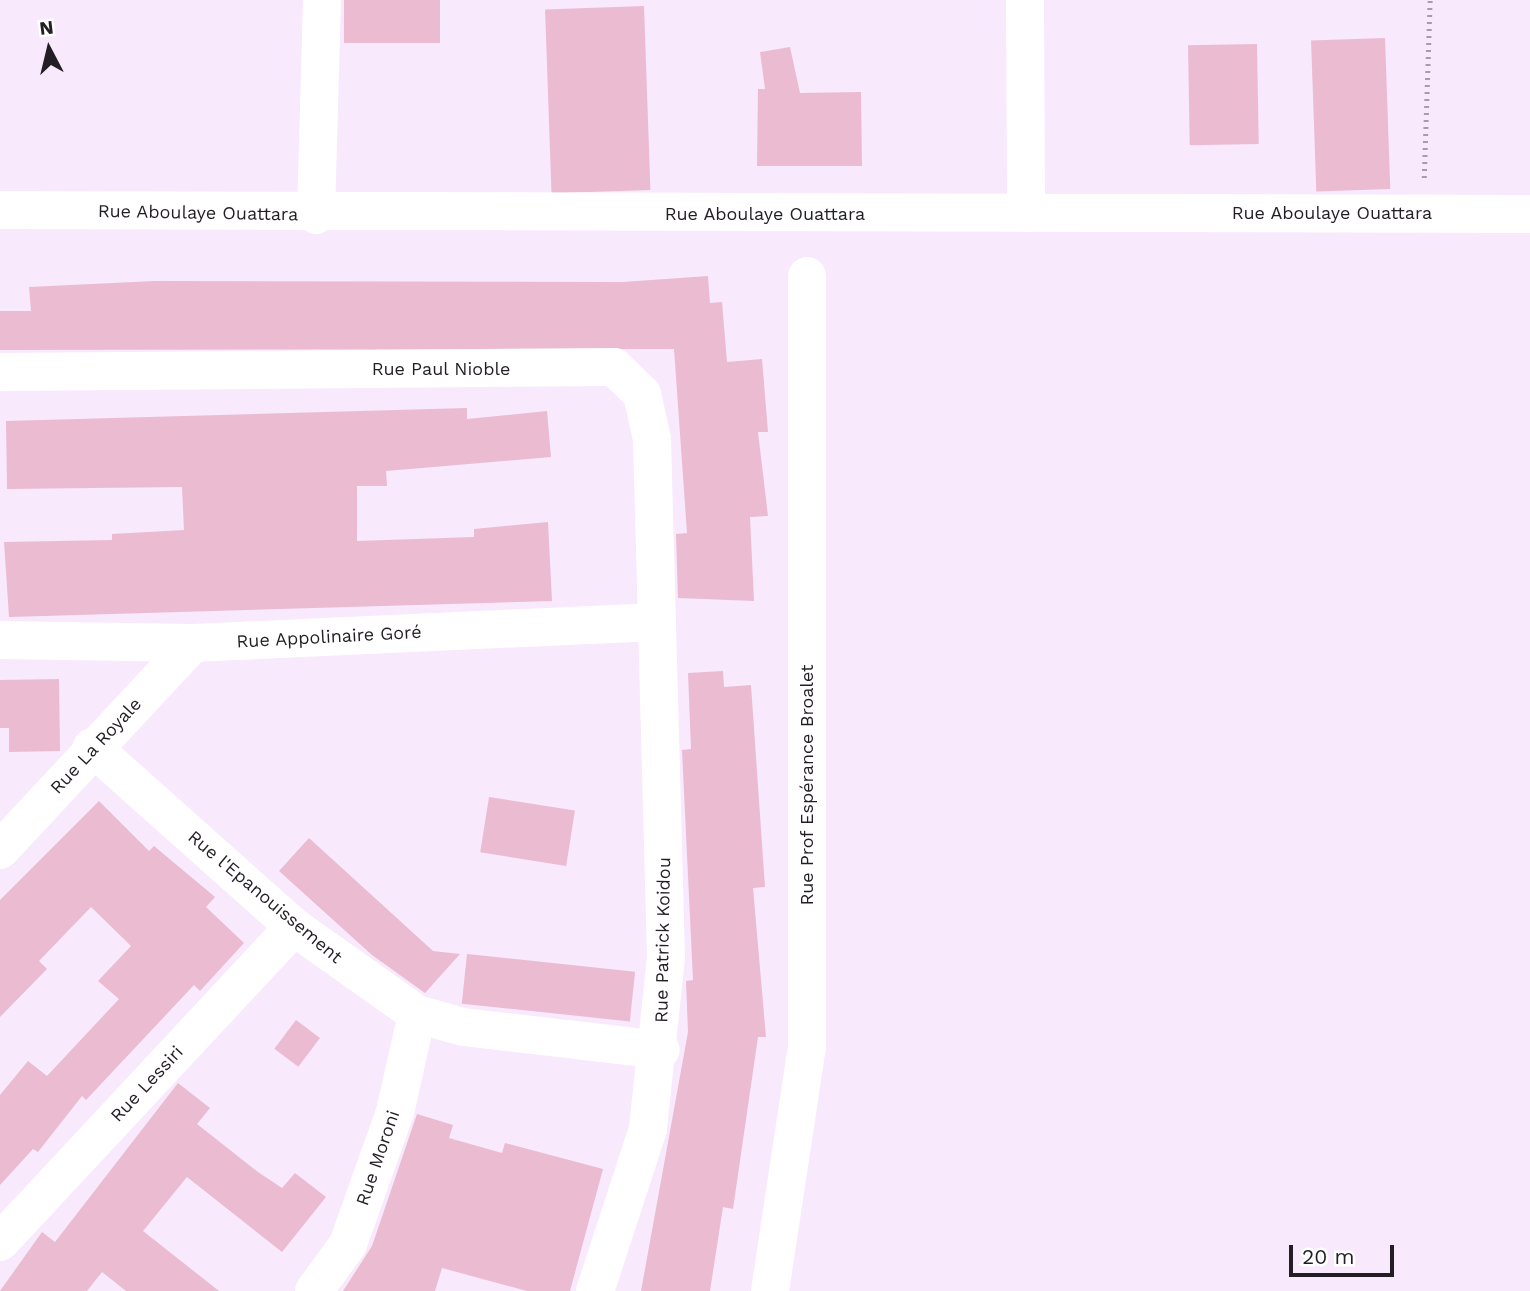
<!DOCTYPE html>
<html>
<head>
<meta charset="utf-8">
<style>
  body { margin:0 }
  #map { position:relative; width:1530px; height:1291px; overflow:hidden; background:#f8e9fc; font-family:"Work Sans",sans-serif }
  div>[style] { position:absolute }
  .building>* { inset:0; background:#ebbbd2; transform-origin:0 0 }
  .path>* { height:4.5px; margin-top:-2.25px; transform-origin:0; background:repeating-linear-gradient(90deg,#a79caa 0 2px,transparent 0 7px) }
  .street>* { height:38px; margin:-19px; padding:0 19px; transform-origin:19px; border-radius:19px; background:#fff }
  span { translate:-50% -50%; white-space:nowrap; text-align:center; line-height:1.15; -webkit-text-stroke:5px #fff; paint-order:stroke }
  .street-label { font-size:18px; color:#231e24 }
  .north { position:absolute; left:14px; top:14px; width:70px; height:70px; -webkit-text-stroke:5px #fff; paint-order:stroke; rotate:353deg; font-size:19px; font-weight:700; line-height:28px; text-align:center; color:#231e24 }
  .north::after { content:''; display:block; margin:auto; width:24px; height:32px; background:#231e24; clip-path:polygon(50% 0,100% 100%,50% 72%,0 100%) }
  .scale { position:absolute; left:1289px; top:1245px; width:105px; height:32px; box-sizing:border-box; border:4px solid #231e24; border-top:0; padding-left:9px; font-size:21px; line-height:24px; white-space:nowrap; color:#231e24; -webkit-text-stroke:5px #fff; paint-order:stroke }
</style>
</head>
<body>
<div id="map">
  <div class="building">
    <i style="left:344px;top:0;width:96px;height:43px"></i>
    <i style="left:644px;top:6px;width:184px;height:99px;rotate:88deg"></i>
    <i style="left:1385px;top:38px;width:151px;height:74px;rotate:88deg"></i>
    <i style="left:1257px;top:44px;width:100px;height:69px;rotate:89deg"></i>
    <i style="clip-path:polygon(790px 47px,800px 93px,861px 92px,862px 166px,757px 166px,758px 89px,765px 89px,760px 52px)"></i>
    <i style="clip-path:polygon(708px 276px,710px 303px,722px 302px,727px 362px,762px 359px,768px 432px,758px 432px,768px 516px,750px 517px,754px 601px,678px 598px,676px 534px,687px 533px,674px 349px,0 350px,0 311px,31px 311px,29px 287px,155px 281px,623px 282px)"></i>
    <i style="clip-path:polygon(467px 408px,467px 419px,547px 411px,551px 457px,386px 471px,387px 486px,357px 486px,357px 541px,474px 537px,474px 529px,548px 522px,552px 601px,9px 617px,4px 542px,112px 540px,112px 534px,184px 530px,182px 487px,7px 489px,6px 421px)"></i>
    <i style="clip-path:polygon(723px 671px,724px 687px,751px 685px,765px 887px,753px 888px,766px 1037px,758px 1037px,733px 1209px,723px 1207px,710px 1291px,641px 1291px,688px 1032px,686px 981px,693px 980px,682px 750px,691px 749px,688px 673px)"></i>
    <i style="clip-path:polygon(59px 679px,60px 751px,9px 752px,9px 728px,0 728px,0 680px)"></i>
    <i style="left:489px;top:797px;width:87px;height:56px;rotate:9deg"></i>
    <i style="clip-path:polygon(99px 801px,149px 851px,154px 846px,215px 897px,206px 907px,244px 943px,200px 991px,194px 985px,86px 1100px,82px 1096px,38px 1152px,33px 1149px,0 1185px,0 1095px,28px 1061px,47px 1076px,119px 999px,98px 981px,131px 946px,91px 907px,39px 961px,47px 969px,0 1017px,0 900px)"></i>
    <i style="clip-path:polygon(309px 838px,433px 951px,460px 954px,425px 993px,372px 955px,279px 871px)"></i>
    <i style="left:467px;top:954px;width:169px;height:50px;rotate:6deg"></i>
    <i style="left:296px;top:1020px;width:30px;height:36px;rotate:37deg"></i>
    <i style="clip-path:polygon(178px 1083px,210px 1108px,197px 1124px,258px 1172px,282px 1188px,295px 1173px,326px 1197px,282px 1252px,187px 1177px,143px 1231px,219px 1291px,126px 1291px,102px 1272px,87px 1291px,0 1291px,42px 1232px,55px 1242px)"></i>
    <i style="clip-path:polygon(417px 1114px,453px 1125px,449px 1138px,502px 1153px,505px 1143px,603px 1169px,570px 1291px,527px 1291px,442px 1268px,435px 1291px,343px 1291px,372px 1246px)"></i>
  </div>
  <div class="path">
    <i style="left:1424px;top:178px;width:178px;rotate:-88.1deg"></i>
  </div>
  <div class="street">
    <i style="left:1025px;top:0;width:213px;rotate:89.7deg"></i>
    <i style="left:0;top:210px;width:1530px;rotate:0.15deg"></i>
    <i style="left:316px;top:215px;width:215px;rotate:-88.4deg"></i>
    <i style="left:0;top:372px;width:614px;rotate:-0.47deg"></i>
    <i style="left:614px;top:367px;width:39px;rotate:44deg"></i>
    <i style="left:642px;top:394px;width:46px;rotate:77.5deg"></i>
    <i style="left:652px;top:439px;width:518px;rotate:88.45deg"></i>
    <i style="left:666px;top:957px;width:173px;rotate:96deg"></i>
    <i style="left:648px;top:1129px;width:170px;rotate:108.1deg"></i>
    <i style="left:0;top:640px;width:193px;rotate:0.9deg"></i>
    <i style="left:193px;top:643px;width:464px;rotate:-2.6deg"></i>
    <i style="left:92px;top:747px;width:271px;rotate:41.7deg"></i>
    <i style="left:294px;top:927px;width:151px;rotate:35.3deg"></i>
    <i style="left:417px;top:1014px;width:48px;rotate:15.8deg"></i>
    <i style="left:463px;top:1027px;width:199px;rotate:6.6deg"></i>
    <i style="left:0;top:850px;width:283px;rotate:-47deg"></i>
    <i style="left:0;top:1242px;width:431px;rotate:-47deg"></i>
    <i style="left:314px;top:1291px;width:58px;rotate:-54.1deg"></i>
    <i style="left:348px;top:1244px;width:140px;rotate:-70.4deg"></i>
    <i style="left:395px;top:1112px;width:100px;rotate:-77.3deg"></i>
    <i style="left:770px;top:1291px;width:247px;rotate:-81.4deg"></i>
    <i style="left:807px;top:1047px;width:771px;rotate:-90deg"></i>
  </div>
  <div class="street-label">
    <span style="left:198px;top:213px;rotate:1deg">Rue Aboulaye Ouattara</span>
    <span style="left:1332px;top:213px">Rue Aboulaye Ouattara</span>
    <span style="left:765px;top:214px">Rue Aboulaye Ouattara</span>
    <span style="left:441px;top:369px">Rue Paul Nioble</span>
    <span style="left:329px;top:637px;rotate:-3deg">Rue Appolinaire Goré</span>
    <span style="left:96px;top:746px;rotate:-47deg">Rue La Royale</span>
    <span style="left:807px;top:785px;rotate:-90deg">Rue Prof Espérance Broalet</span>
    <span style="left:265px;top:897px;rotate:40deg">Rue l'Epanouissement</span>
    <span style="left:663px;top:940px;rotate:-89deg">Rue Patrick Koidou</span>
    <span style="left:147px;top:1084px;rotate:-47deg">Rue Lessiri</span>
    <span style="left:378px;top:1158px;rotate:-71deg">Rue Moroni</span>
  </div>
  <div class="north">N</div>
  <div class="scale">20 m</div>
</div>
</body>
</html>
